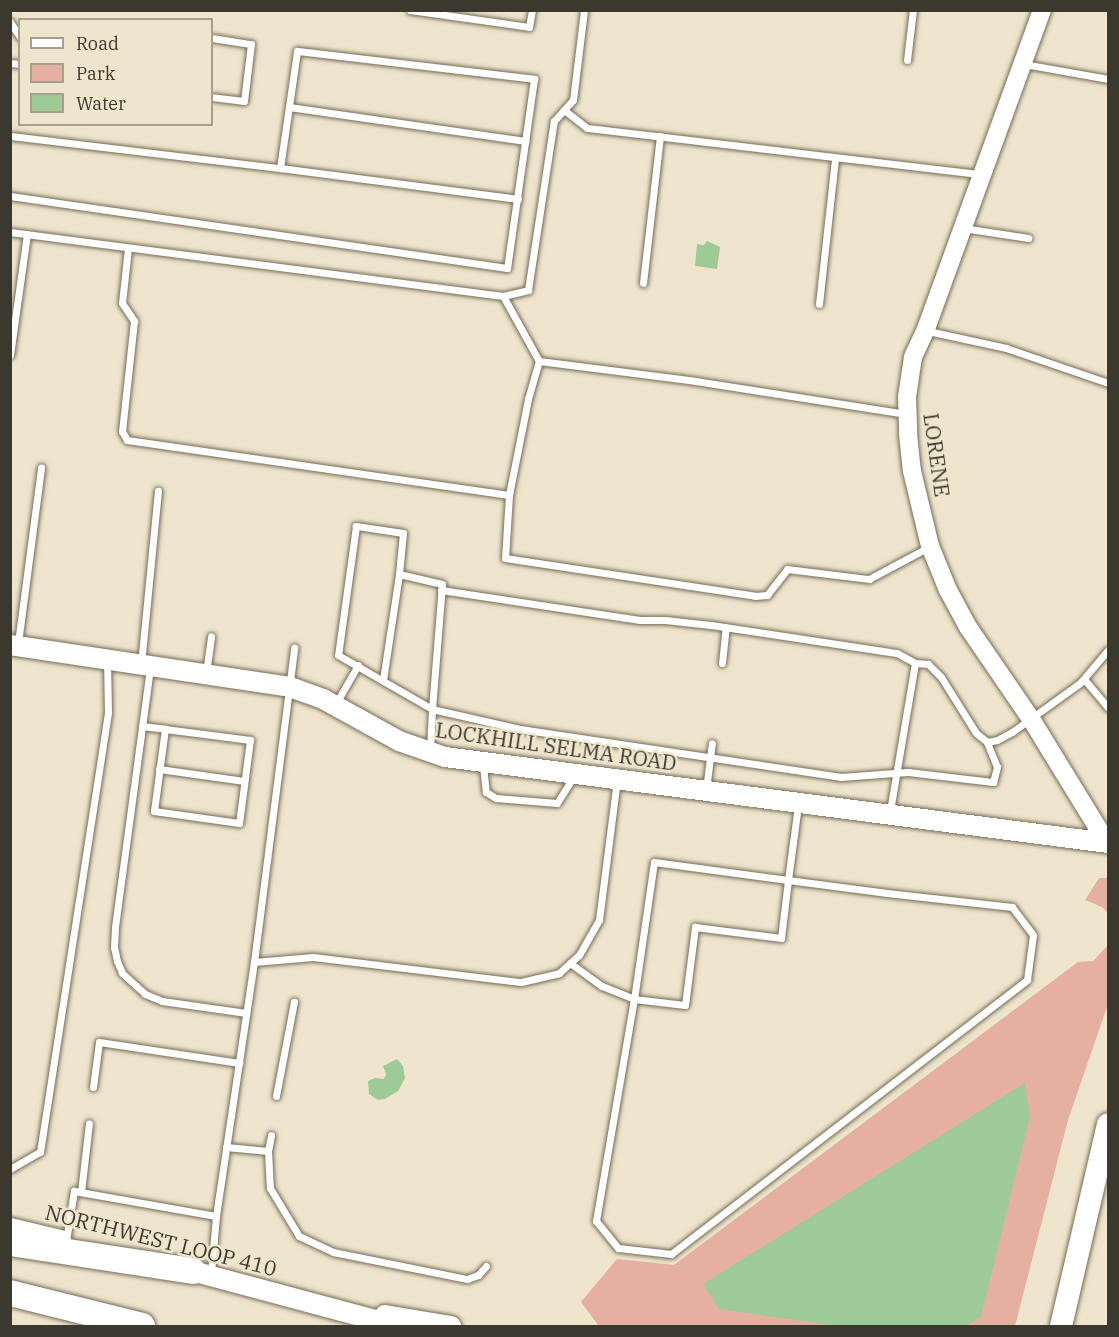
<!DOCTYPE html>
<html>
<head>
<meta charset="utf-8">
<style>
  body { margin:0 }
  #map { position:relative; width:1119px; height:1337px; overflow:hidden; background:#efe5cd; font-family:"IBM Plex Serif",serif }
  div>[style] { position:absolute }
  .green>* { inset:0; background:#e5b0a2 }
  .water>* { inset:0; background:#9dca97 }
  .roads { filter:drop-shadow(0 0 2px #756c57) drop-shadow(0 0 2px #756c57) }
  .service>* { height:7px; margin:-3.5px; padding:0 3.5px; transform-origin:3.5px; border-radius:3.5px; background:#fff }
  .tertiary>* { height:18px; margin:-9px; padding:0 9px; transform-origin:9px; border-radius:9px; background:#fff }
  .secondary>* { height:20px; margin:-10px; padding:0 10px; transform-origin:10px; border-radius:10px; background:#fff }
  .primary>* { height:22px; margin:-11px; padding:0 11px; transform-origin:11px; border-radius:11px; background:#fff }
  .motorway>* { height:26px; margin:-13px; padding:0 13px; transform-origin:13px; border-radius:13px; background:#fff }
  span { translate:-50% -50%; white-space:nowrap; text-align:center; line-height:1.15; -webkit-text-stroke:5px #efe5cd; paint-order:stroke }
  .street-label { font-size:21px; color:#3b382e }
  .frame { position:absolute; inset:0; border:12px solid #3b382e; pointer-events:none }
  .legend { position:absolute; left:18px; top:18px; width:195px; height:108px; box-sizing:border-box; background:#efe5cd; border:2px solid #a7a08d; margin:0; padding:8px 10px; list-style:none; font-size:18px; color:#3b382e }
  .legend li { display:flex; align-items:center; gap:12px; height:30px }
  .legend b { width:30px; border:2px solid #a7a08d }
</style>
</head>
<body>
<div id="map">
  <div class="green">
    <i style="clip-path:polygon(1099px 878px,1108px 878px,1108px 913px,1102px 907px,1085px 900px)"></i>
    <i style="clip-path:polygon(1108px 945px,1108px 1004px,1068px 1120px,1015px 1326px,612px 1326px,598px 1325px,581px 1302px,617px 1259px,674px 1265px,1078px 962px,1093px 961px)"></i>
  </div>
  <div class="water">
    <i style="clip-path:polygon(707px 241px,720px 247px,717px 269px,695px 266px,697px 244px,704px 245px)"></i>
    <i style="clip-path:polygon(397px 1059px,403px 1066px,405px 1078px,398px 1091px,385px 1099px,378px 1100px,369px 1094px,368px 1081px,375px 1078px,384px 1079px,386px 1074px,383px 1066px)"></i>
    <i style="clip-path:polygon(1025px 1083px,1030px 1116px,981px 1317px,966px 1326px,837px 1326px,719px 1309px,703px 1284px)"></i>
  </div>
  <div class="roads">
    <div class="service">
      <i style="left:410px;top:10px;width:120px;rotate:8.1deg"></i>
      <i style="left:529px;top:27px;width:17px;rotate:-80deg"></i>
      <i style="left:10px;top:22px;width:18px;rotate:56deg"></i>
      <i style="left:212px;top:38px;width:39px;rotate:9deg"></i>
      <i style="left:251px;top:44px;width:57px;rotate:97deg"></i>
      <i style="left:244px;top:101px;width:32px;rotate:-173deg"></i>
      <i style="left:907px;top:60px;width:50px;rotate:-83.2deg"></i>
      <i style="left:10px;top:63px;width:10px;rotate:6deg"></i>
      <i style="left:1024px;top:64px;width:85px;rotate:10.1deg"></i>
      <i style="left:289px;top:107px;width:239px;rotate:8.2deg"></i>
      <i style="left:564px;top:110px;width:29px;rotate:38deg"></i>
      <i style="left:587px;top:128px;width:397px;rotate:6.7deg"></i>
      <i style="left:10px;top:136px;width:272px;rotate:6.8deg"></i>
      <i style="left:280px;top:168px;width:118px;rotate:-81.7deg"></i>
      <i style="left:297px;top:51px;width:239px;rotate:6.7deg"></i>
      <i style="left:534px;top:79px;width:191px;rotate:98.1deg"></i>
      <i style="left:507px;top:268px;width:502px;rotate:-171.76deg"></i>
      <i style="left:280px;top:168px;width:240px;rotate:7.4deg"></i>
      <i style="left:963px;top:228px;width:66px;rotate:8.7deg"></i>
      <i style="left:10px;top:232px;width:497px;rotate:7.4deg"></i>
      <i style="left:503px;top:296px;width:26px;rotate:-13deg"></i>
      <i style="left:528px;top:290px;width:171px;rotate:-81.3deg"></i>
      <i style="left:554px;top:121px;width:28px;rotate:-48deg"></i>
      <i style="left:573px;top:100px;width:91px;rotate:-83deg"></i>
      <i style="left:128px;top:248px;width:55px;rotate:96.2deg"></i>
      <i style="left:122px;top:303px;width:22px;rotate:56deg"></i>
      <i style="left:134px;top:321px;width:111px;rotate:96.2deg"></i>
      <i style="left:122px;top:431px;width:10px;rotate:61deg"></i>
      <i style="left:127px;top:440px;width:386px;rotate:8.2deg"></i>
      <i style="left:509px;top:495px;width:63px;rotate:93.6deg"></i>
      <i style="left:505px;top:558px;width:253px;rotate:8.6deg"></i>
      <i style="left:755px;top:596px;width:12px;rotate:-5deg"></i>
      <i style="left:767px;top:595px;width:33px;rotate:-52deg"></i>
      <i style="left:787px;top:569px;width:83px;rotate:7deg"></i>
      <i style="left:869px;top:579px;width:68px;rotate:-28.1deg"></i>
      <i style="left:643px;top:283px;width:148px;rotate:-83.4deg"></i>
      <i style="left:503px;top:296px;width:74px;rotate:61deg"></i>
      <i style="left:539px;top:361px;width:151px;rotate:7.2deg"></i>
      <i style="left:689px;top:380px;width:220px;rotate:8.9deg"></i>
      <i style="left:819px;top:304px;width:147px;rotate:-83.7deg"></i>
      <i style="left:928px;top:331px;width:80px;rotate:12.3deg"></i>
      <i style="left:1006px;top:348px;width:108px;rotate:18.9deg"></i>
      <i style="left:10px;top:355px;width:122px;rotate:-82deg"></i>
      <i style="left:509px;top:495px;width:98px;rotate:-78.8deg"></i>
      <i style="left:528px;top:399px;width:40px;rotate:-74deg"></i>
      <i style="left:441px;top:590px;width:201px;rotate:8.6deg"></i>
      <i style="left:640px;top:620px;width:25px"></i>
      <i style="left:665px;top:620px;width:46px;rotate:6.2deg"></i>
      <i style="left:711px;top:625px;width:188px;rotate:8.6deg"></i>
      <i style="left:897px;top:653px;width:21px;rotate:29deg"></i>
      <i style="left:915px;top:663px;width:13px;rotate:4deg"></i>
      <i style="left:928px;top:664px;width:18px;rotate:45deg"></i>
      <i style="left:941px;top:677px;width:66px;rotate:58deg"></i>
      <i style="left:976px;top:733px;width:14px;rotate:39deg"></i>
      <i style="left:987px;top:742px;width:10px;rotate:-11deg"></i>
      <i style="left:997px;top:740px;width:17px;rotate:-28deg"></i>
      <i style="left:1012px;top:732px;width:84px;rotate:-35.8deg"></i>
      <i style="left:1080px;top:683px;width:43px;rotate:-49.7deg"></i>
      <i style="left:18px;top:643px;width:177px;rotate:-82.5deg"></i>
      <i style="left:722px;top:663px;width:36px;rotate:-84deg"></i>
      <i style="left:141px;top:664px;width:174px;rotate:-84.4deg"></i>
      <i style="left:150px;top:668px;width:262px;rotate:97.7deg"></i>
      <i style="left:115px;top:928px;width:19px;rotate:93deg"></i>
      <i style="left:114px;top:947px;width:14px;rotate:78deg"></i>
      <i style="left:117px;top:961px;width:13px;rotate:67deg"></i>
      <i style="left:122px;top:973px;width:31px;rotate:42deg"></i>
      <i style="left:145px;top:994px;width:18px;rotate:22deg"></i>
      <i style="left:162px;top:1001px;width:85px;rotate:8.1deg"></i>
      <i style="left:206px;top:673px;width:37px;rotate:-82deg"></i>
      <i style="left:1084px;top:679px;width:38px;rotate:50deg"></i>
      <i style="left:383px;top:680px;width:107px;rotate:-81.4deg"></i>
      <i style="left:335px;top:705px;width:46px;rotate:-60.1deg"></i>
      <i style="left:142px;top:726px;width:23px;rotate:7deg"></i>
      <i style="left:165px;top:729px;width:86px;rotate:7.4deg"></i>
      <i style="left:250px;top:740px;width:84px;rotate:97.5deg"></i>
      <i style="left:239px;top:823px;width:86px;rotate:-172deg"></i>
      <i style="left:154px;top:811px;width:83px;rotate:-82.4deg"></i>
      <i style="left:430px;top:750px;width:41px;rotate:-87.2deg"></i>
      <i style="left:432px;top:709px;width:125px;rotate:-85.4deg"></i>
      <i style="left:442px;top:584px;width:44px;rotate:-166.9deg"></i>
      <i style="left:399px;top:574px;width:41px;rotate:-84.4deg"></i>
      <i style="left:403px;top:533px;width:48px;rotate:-171.5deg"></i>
      <i style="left:356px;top:526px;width:130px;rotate:97.9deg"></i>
      <i style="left:338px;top:655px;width:108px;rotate:29.9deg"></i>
      <i style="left:432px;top:709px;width:90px;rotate:12.8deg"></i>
      <i style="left:520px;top:729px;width:325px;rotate:8.5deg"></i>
      <i style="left:841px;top:777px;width:67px;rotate:-4.3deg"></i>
      <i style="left:908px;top:772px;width:86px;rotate:6.7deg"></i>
      <i style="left:993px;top:782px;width:16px;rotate:-75deg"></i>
      <i style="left:997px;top:767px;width:27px;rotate:-112deg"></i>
      <i style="left:483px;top:765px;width:27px;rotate:84deg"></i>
      <i style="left:486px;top:792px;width:12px;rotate:31deg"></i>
      <i style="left:496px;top:798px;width:61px;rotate:4.7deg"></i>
      <i style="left:557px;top:803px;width:32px;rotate:-58deg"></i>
      <i style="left:159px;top:769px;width:86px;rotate:8deg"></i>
      <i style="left:706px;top:789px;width:46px;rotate:-82.6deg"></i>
      <i style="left:890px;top:811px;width:150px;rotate:-80.4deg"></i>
      <i style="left:254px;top:962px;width:59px;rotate:-4.8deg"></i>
      <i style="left:313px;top:957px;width:209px;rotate:6.9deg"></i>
      <i style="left:521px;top:982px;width:39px;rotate:-13deg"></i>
      <i style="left:559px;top:973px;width:27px;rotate:-42deg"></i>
      <i style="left:579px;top:955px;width:40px;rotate:-60.3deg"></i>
      <i style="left:599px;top:920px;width:141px;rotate:-82.7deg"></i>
      <i style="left:570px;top:963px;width:39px;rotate:36deg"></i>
      <i style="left:602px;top:986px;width:35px;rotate:22deg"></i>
      <i style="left:634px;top:999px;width:138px;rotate:-81.7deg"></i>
      <i style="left:654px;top:862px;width:135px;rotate:7.7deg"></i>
      <i style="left:788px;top:880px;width:100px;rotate:7.5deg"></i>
      <i style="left:887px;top:893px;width:126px;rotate:6.4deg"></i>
      <i style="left:1012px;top:907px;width:35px;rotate:53deg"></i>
      <i style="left:1033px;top:935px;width:45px;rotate:97.6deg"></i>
      <i style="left:1027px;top:980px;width:449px;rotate:142.4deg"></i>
      <i style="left:671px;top:1254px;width:53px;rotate:-173.5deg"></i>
      <i style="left:618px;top:1248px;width:35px;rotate:-129deg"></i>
      <i style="left:596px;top:1221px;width:225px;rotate:-80.3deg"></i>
      <i style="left:634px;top:999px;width:51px;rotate:6.7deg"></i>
      <i style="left:685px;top:1005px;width:79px;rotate:-82.7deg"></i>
      <i style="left:695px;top:927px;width:87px;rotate:7.3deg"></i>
      <i style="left:781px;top:938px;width:58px;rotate:-83.1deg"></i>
      <i style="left:788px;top:880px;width:76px;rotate:-82.4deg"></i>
      <i style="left:93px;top:1087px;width:45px;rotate:-82.4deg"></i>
      <i style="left:99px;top:1042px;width:142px;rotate:8.5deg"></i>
      <i style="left:276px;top:1096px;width:96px;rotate:-79.2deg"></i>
      <i style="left:226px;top:1147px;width:42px;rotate:5.4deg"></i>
      <i style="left:268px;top:1151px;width:37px;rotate:87deg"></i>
      <i style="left:270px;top:1188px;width:56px;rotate:58.9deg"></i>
      <i style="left:299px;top:1236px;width:38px;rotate:25deg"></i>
      <i style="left:333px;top:1252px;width:137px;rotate:11.4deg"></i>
      <i style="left:467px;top:1279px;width:12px;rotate:-20deg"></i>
      <i style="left:478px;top:1275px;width:12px;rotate:-48deg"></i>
      <i style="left:268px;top:1151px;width:16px;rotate:-79deg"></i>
      <i style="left:10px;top:1169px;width:34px;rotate:-30deg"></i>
      <i style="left:40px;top:1152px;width:445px;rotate:-81.2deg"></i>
      <i style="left:108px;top:712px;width:51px;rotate:-91.1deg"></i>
      <i style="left:81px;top:1192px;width:69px;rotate:-83.4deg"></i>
      <i style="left:66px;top:1241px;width:51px;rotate:-80.9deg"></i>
      <i style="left:74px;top:1191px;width:144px;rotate:10deg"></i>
      <i style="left:211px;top:1273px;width:57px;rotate:-85deg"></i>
      <i style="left:216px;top:1216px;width:257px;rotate:-81.5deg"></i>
      <i style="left:254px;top:962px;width:317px;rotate:-82.7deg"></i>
    </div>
    <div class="tertiary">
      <i style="left:1042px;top:10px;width:339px;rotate:110deg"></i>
      <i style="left:926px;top:329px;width:31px;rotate:115deg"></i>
      <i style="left:913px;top:357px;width:40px;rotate:98.5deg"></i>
      <i style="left:907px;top:397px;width:37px;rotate:88deg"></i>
      <i style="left:908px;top:434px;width:37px;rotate:84deg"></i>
      <i style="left:912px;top:471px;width:77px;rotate:76.5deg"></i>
      <i style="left:930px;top:546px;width:48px;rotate:67.8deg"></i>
      <i style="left:948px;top:590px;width:42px;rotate:61.6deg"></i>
      <i style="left:968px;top:627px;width:112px;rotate:55.6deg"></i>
      <i style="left:1031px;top:719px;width:145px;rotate:58.5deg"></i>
    </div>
    <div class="secondary">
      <i style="left:10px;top:645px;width:283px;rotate:8.5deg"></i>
      <i style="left:290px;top:687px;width:35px;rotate:20deg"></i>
      <i style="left:323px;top:699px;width:87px;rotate:28.9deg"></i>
      <i style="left:399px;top:741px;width:49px;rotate:19.2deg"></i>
      <i style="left:445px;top:757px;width:669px;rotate:7.39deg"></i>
      <i style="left:10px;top:1228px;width:52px;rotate:13.2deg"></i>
      <i style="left:181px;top:1268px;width:225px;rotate:15deg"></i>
      <i style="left:385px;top:1315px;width:67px;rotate:9.5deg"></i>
    </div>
    <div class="primary">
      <i style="left:1061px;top:1326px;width:207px;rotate:-76.9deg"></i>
    </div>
    <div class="motorway">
      <i style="left:10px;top:1243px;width:185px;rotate:8.7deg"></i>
      <i style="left:10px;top:1293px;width:136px;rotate:14deg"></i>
    </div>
  </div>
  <div class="street-label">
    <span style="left:937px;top:455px;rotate:82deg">LORENE</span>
    <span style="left:556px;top:746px;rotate:8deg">LOCKHILL SELMA ROAD</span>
    <span style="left:161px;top:1240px;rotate:14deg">NORTHWEST LOOP 410</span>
  </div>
  <div class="frame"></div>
  <ul class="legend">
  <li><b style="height:8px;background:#fff"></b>Road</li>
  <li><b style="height:16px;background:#e5b0a2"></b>Park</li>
  <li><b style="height:16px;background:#9dca97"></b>Water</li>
  </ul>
</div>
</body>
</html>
